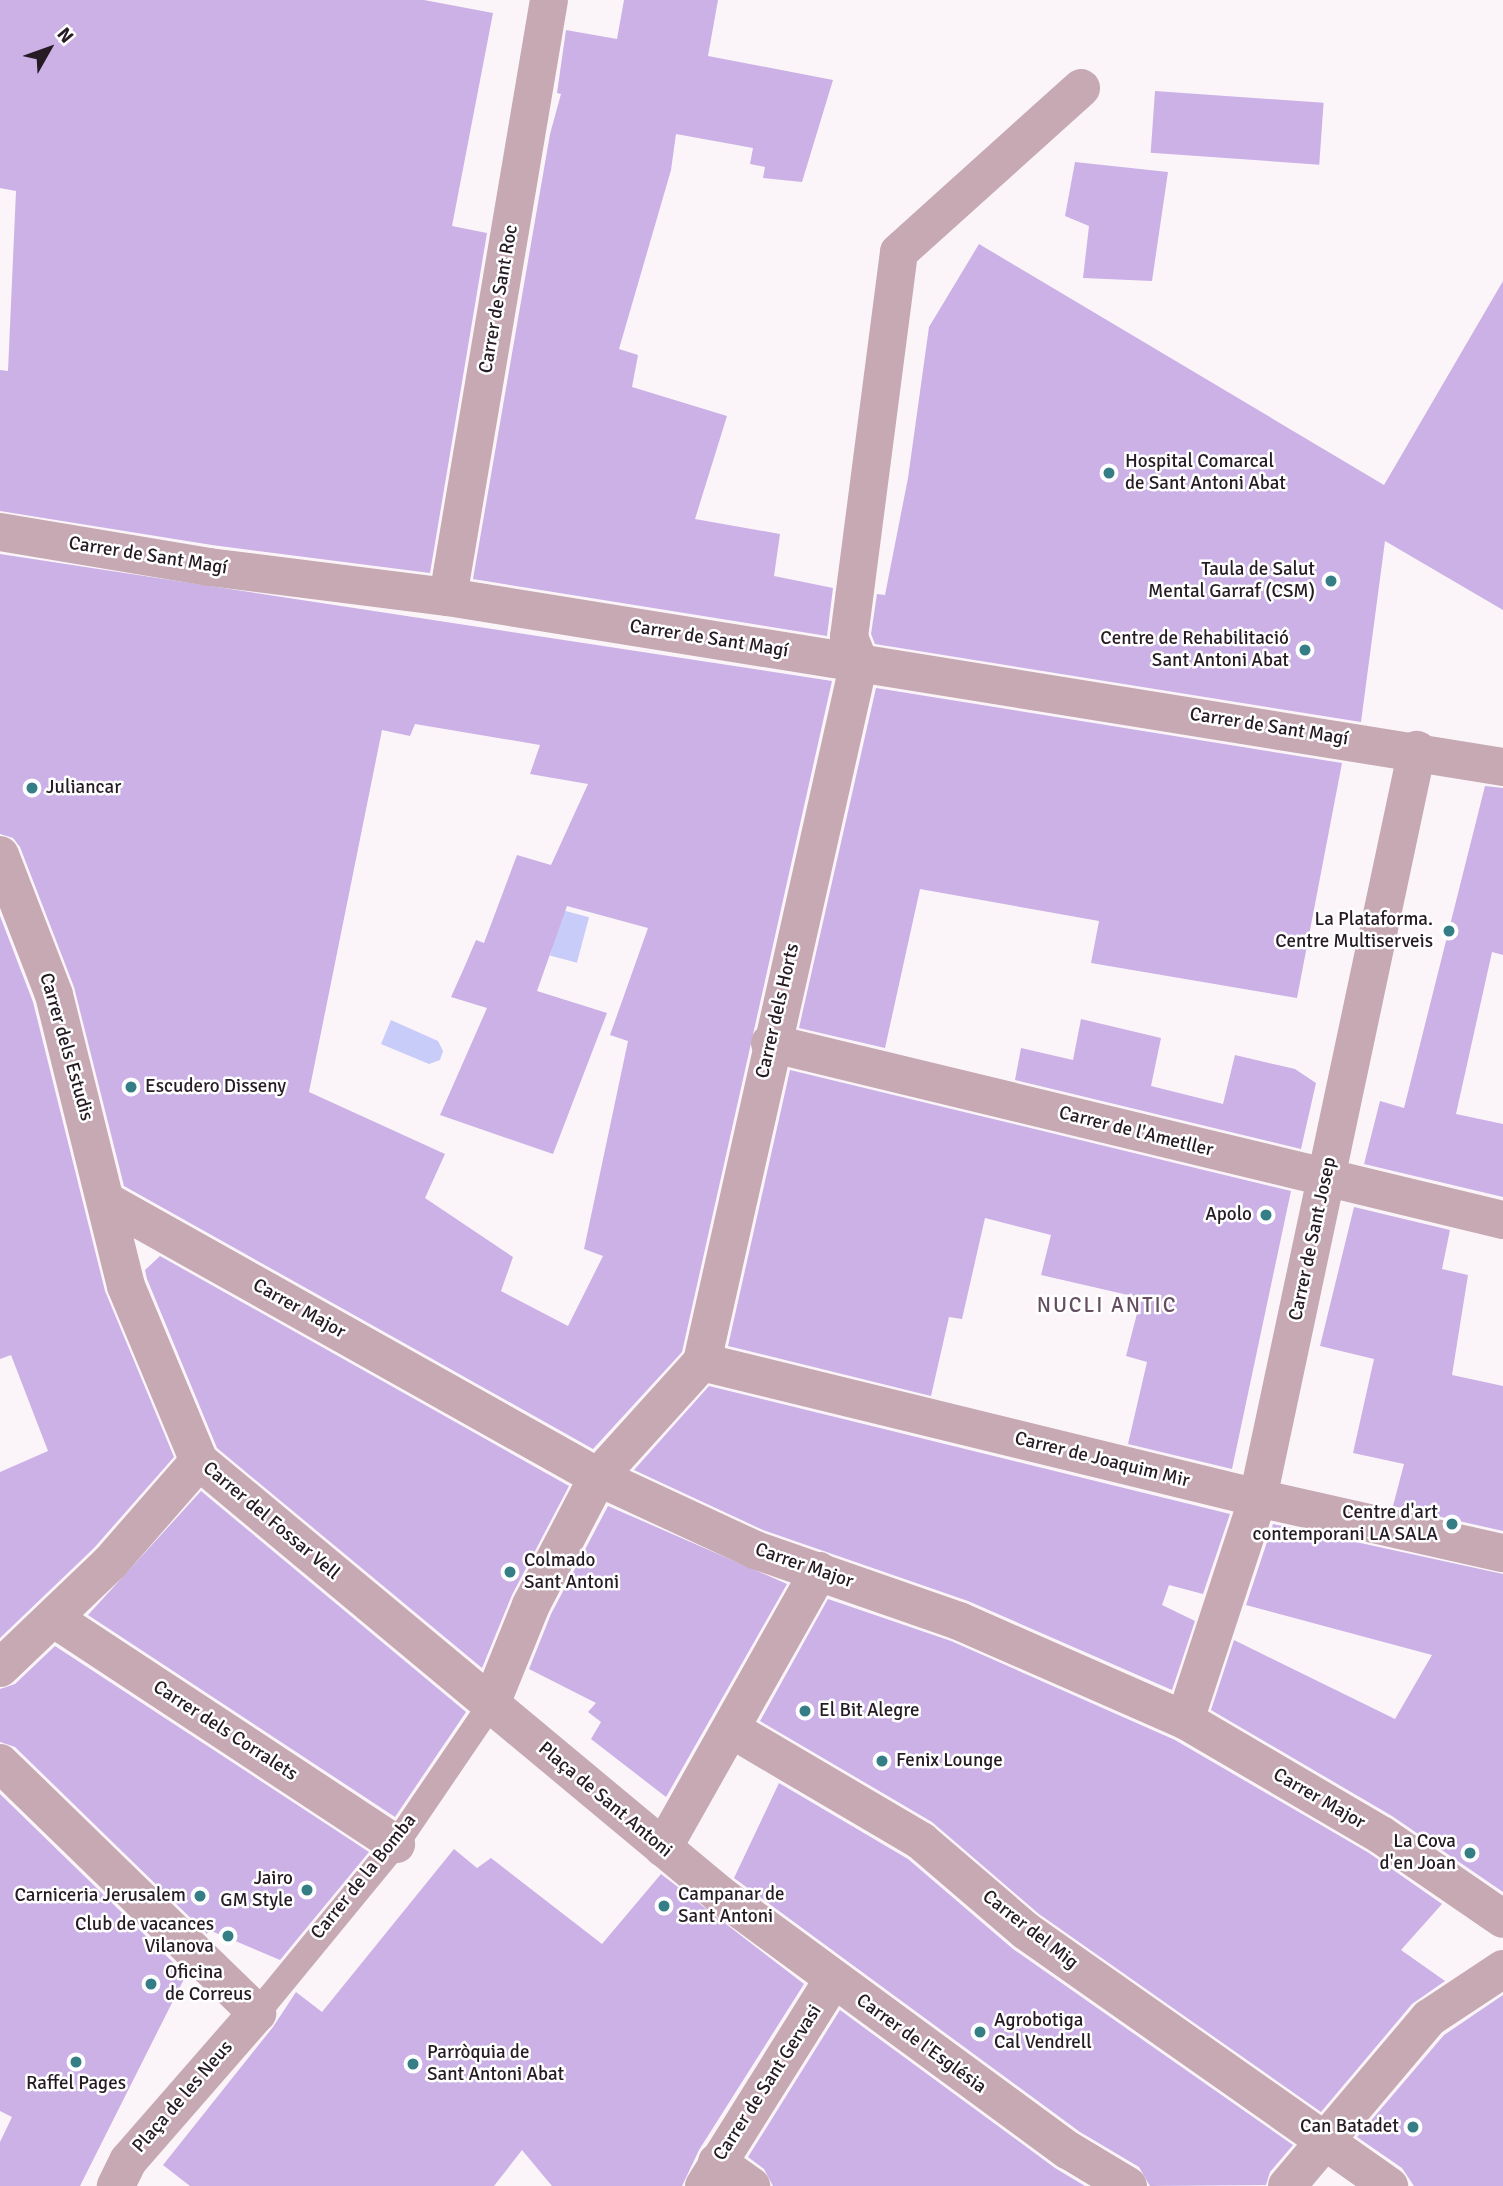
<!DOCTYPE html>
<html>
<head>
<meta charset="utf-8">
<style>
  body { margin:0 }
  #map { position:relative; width:1503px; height:2186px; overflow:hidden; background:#fbf5fa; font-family:Signika,sans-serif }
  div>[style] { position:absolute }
  .water>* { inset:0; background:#c8ccf9; transform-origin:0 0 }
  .building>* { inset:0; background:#cbb1e6; transform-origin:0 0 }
  .lane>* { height:26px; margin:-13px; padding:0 13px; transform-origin:13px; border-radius:13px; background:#c6a9b2 }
  .street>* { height:38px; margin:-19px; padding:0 19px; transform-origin:19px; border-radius:19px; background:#c6a9b2 }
  .dots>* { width:19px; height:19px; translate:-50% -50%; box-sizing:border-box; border:4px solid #fff; border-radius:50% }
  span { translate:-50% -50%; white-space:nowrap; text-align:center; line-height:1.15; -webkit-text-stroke:5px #fff; paint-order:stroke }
  .street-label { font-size:19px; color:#261b24 }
  .poi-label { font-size:19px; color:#261b24 }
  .left { translate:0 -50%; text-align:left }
  .right { translate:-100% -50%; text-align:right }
  .neighbourhood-label { font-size:21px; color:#654e61; letter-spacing:2px }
  .north { position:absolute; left:14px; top:14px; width:70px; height:70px; -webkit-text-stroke:5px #fff; paint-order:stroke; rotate:50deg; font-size:19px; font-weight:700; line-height:28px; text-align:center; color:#261b24 }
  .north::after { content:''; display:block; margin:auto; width:24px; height:32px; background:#261b24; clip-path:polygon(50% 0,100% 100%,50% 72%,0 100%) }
</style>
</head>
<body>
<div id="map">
  <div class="water">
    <i style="left:562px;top:910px;width:28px;height:47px;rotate:15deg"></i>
    <i style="clip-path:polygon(391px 1020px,438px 1041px,443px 1051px,440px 1060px,429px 1064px,381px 1044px)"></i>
  </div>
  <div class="building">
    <i style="clip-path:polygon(0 0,424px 0,493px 13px,452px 226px,487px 233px,430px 573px,212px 545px,0 511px,0 370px,8px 371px,16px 191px,0 188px)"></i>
    <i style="clip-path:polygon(624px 0,718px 0,708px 56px,833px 80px,802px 182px,763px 178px,765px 167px,750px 164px,753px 148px,676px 134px,671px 170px,619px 349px,638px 355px,632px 387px,727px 416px,695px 519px,780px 534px,774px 576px,833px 588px,827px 636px,473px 579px,550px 134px,561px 94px,557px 93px,566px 30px,617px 39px)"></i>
    <i style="left:1155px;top:91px;width:169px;height:62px;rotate:4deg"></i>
    <i style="clip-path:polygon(1075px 162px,1168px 172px,1152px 281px,1083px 278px,1089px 226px,1065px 216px)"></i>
    <i style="clip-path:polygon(979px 244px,1384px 485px,1503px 281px,1503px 610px,1385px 541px,1361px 722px,875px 644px,871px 634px,877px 594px,885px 595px,908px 478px,929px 327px)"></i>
    <i style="clip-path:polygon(evenodd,0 554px,832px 681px,682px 1352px,593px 1449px,124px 1186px,74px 987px,20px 847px,13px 838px,0 834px,0 554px,415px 724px,540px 745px,530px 774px,588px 784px,551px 865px,517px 855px,484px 943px,476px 940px,464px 968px,451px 997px,487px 1008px,440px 1115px,553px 1154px,607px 1013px,537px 991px,567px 906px,648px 928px,610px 1035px,628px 1041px,584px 1249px,603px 1256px,568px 1326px,501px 1291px,513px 1257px,425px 1198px,445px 1154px,309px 1092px,382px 730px,410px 736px,415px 724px)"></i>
    <i style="clip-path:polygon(876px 688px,1342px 763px,1297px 998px,1091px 963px,1099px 921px,920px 889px,885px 1048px,799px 1028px)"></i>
    <i style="clip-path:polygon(1485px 786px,1503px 788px,1503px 955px,1492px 952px,1456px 1114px,1503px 1124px,1503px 1197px,1364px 1164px,1380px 1101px,1404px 1108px)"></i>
    <i style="clip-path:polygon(0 916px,33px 1002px,105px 1291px,174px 1457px,94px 1548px,0 1638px,0 1472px,48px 1451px,11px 1355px,0 1359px)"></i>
    <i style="clip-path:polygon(1081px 1019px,1161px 1038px,1151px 1086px,1223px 1104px,1235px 1055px,1295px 1069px,1316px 1083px,1301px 1149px,1015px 1080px,1021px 1048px,1073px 1060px)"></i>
    <i style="clip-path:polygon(790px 1070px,1291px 1191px,1232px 1469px,1128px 1444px,1147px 1362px,1126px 1356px,1141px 1298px,1041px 1275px,1051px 1235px,985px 1218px,962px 1319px,949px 1317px,931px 1396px,728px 1346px)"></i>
    <i style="clip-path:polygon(1354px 1207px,1450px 1230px,1442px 1269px,1468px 1275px,1452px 1375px,1503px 1386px,1503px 1531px,1393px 1506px,1404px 1464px,1353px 1453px,1374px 1359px,1320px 1346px)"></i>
    <i style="clip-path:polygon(160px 1256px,569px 1486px,512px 1595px,482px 1668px,217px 1448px,147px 1279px,145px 1270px)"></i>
    <i style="clip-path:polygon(709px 1386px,1230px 1514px,1203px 1594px,1169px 1585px,1162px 1605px,1195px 1621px,1172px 1690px,968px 1601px,763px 1530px,634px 1470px)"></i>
    <i style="clip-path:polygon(201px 1491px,466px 1712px,395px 1817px,88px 1615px)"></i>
    <i style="clip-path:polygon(608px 1506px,787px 1584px,666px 1797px,591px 1739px,601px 1722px,588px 1712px,596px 1703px,529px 1669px,551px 1614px)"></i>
    <i style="clip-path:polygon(1273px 1524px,1503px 1574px,1503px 1892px,1392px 1816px,1211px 1710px,1234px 1640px,1395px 1719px,1432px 1655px,1246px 1605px)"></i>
    <i style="clip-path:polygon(828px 1599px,951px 1641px,1175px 1740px,1369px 1853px,1442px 1904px,1401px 1950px,1445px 1981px,1412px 2004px,1321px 2112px,1039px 1914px,932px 1822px,760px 1721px)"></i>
    <i style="clip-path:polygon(55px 1646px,369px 1852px,280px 1960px,209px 1930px,207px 1934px,15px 1747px,0 1742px,0 1689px,15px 1684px)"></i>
    <i style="clip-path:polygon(779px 1783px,908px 1859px,1013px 1949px,1293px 2145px,1270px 2172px,1266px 2185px,1150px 2186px,1139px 2167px,1080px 2132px,734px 1878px)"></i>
    <i style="clip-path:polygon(0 1794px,186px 1975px,80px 2186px,0 2186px,0 2142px,12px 2117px,0 2111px)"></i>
    <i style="clip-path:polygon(454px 1849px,477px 1868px,491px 1858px,602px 1944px,661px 1874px,804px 1984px,699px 2150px,682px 2186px,552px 2186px,522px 2150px,494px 2186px,190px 2186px,163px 2165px,273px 2027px,296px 1992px,322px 2012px)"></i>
    <i style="clip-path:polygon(1503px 1995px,1503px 2186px,1414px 2186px,1402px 2168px,1357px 2137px,1444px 2035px)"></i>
    <i style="clip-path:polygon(840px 2010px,1055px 2168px,1085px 2186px,773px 2186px,764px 2169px,748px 2157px)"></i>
  </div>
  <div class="lane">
    <i style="left:257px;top:2013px;width:219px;rotate:-50.6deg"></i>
    <i style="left:396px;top:1844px;width:169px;rotate:-55.8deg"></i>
  </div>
  <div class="street">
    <i style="left:0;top:532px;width:212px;rotate:9.5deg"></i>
    <i style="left:209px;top:567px;width:241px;rotate:7.2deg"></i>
    <i style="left:448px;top:597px;width:1069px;rotate:9.15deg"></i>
    <i style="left:448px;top:597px;width:605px;rotate:-80.4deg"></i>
    <i style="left:0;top:855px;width:150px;rotate:68.9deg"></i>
    <i style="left:54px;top:995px;width:300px;rotate:76.1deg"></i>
    <i style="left:126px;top:1286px;width:190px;rotate:67.4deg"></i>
    <i style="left:199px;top:1461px;width:677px;rotate:39.78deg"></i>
    <i style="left:719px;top:1894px;width:433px;rotate:36.3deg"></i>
    <i style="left:1068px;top:2150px;width:70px;rotate:31deg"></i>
    <i style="left:770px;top:1043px;width:754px;rotate:13.58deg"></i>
    <i style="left:108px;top:1202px;width:562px;rotate:29.3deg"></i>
    <i style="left:598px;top:1477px;width:173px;rotate:24.9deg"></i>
    <i style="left:755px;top:1550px;width:216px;rotate:19.2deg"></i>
    <i style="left:959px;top:1621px;width:247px;rotate:23.7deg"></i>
    <i style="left:1185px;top:1720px;width:227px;rotate:30.4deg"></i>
    <i style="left:1381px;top:1835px;width:148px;rotate:34.5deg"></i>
    <i style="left:702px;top:1362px;width:572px;rotate:13.74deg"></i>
    <i style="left:1258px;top:1498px;width:251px;rotate:12.7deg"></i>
    <i style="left:53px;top:1618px;width:411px;rotate:33.4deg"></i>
    <i style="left:0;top:1668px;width:152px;rotate:-43.7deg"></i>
    <i style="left:110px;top:1563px;width:135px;rotate:-48.9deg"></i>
    <i style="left:491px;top:1704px;width:107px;rotate:-68deg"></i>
    <i style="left:531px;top:1605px;width:144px;rotate:-62.4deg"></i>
    <i style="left:598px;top:1477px;width:155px;rotate:-47.9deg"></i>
    <i style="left:702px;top:1362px;width:717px;rotate:-77.36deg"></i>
    <i style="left:859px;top:662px;width:27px;rotate:-112deg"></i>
    <i style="left:849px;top:637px;width:388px;rotate:-82.6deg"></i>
    <i style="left:899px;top:252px;width:245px;rotate:-42deg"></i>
    <i style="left:1185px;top:1720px;width:234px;rotate:-71.8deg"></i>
    <i style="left:1258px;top:1498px;width:765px;rotate:-78deg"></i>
    <i style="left:731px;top:1729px;width:221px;rotate:30.5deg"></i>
    <i style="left:921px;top:1841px;width:138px;rotate:40.6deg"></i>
    <i style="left:1026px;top:1931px;width:444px;rotate:35.1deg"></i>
    <i style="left:0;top:1763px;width:359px;rotate:44.2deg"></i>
    <i style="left:257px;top:2013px;width:196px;rotate:131.1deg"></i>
    <i style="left:128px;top:2161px;width:28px;rotate:116deg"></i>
    <i style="left:663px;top:1848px;width:318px;rotate:-60.6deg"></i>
    <i style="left:717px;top:2162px;width:42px;rotate:35.2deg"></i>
    <i style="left:704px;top:2186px;width:242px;rotate:-58deg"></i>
    <i style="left:1287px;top:2186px;width:220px;rotate:-49.8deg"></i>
    <i style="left:1429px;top:2018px;width:89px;rotate:-33.5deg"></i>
  </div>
  <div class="dots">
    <i style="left:1109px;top:473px;background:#367e86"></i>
    <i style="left:1331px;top:581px;background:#367e86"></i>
    <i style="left:1305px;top:650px;background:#367e86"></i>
    <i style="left:32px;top:788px;background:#367e86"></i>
    <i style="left:1449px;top:931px;background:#367e86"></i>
    <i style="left:131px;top:1087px;background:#367e86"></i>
    <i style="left:1266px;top:1215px;background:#367e86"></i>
    <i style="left:1452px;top:1524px;background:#367e86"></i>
    <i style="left:510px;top:1572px;background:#367e86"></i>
    <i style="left:805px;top:1711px;background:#367e86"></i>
    <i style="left:882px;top:1761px;background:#367e86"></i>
    <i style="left:1470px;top:1853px;background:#367e86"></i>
    <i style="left:307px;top:1890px;background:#367e86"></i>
    <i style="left:200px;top:1896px;background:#367e86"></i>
    <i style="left:664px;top:1906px;background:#367e86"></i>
    <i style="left:228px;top:1936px;background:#367e86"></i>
    <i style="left:151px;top:1984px;background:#367e86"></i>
    <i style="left:980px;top:2032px;background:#367e86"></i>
    <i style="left:76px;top:2062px;background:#367e86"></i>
    <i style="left:413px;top:2064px;background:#367e86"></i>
    <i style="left:1413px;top:2127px;background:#367e86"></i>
  </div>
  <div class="street-label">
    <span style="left:499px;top:299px;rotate:-80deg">Carrer de Sant Roc</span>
    <span style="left:148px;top:556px;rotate:9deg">Carrer de Sant Magí</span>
    <span style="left:709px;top:639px;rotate:9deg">Carrer de Sant Magí</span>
    <span style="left:1269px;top:727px;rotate:9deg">Carrer de Sant Magí</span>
    <span style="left:778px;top:1011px;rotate:-77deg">Carrer dels Horts</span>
    <span style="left:66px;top:1047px;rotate:74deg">Carrer dels Estudis</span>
    <span style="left:1136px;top:1132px;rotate:14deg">Carrer de l'Ametller</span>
    <span style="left:1313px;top:1239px;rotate:-78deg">Carrer de Sant Josep</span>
    <span style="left:299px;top:1309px;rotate:29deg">Carrer Major</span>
    <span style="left:1102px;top:1460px;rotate:14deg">Carrer de Joaquim Mir</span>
    <span style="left:271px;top:1521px;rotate:40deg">Carrer del Fossar Vell</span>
    <span style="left:804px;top:1566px;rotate:19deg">Carrer Major</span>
    <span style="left:225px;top:1731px;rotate:33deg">Carrer dels Corralets</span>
    <span style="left:1319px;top:1799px;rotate:30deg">Carrer Major</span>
    <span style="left:605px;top:1800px;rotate:40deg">Plaça de Sant Antoni</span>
    <span style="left:364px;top:1877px;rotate:-51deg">Carrer de la Bomba</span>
    <span style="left:1030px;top:1930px;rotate:38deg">Carrer del Mig</span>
    <span style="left:921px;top:2044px;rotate:36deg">Carrer de l'Església</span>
    <span style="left:768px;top:2083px;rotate:-57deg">Carrer de Sant Gervasi</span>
    <span style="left:183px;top:2097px;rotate:-49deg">Plaça de les Neus</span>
  </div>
  <div class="poi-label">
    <span class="left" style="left:1125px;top:473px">Hospital Comarcal<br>de Sant Antoni Abat</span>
    <span class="right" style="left:1315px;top:581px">Taula de Salut<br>Mental Garraf (CSM)</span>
    <span class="right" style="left:1289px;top:650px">Centre de Rehabilitació<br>Sant Antoni Abat</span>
    <span class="left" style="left:46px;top:788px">Juliancar</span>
    <span class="right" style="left:1433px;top:931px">La Plataforma.<br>Centre Multiserveis</span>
    <span class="left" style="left:145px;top:1087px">Escudero Disseny</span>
    <span class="right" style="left:1252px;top:1215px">Apolo</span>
    <span class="right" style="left:1438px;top:1524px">Centre d'art<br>contemporani LA SALA</span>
    <span class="left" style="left:524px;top:1572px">Colmado<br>Sant Antoni</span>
    <span class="left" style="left:819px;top:1711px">El Bit Alegre</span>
    <span class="left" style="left:896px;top:1761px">Fenix Lounge</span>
    <span class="right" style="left:1456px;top:1853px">La Cova<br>d'en Joan</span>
    <span class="right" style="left:293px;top:1890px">Jairo<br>GM Style</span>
    <span class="left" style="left:678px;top:1906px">Campanar de<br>Sant Antoni</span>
    <span class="right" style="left:186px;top:1896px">Carniceria Jerusalem</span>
    <span class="right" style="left:214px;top:1936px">Club de vacances<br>Vilanova</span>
    <span class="left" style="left:165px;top:1984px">Oficina<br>de Correus</span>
    <span class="left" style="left:994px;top:2032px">Agrobotiga<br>Cal Vendrell</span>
    <span class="left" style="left:427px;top:2064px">Parròquia de<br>Sant Antoni Abat</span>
    <span style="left:76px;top:2084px">Raffel Pages</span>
    <span class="right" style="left:1399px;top:2127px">Can Batadet</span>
  </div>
  <div class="neighbourhood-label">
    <span style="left:1107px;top:1305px">NUCLI ANTIC</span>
  </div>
  <div class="north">N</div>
</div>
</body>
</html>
